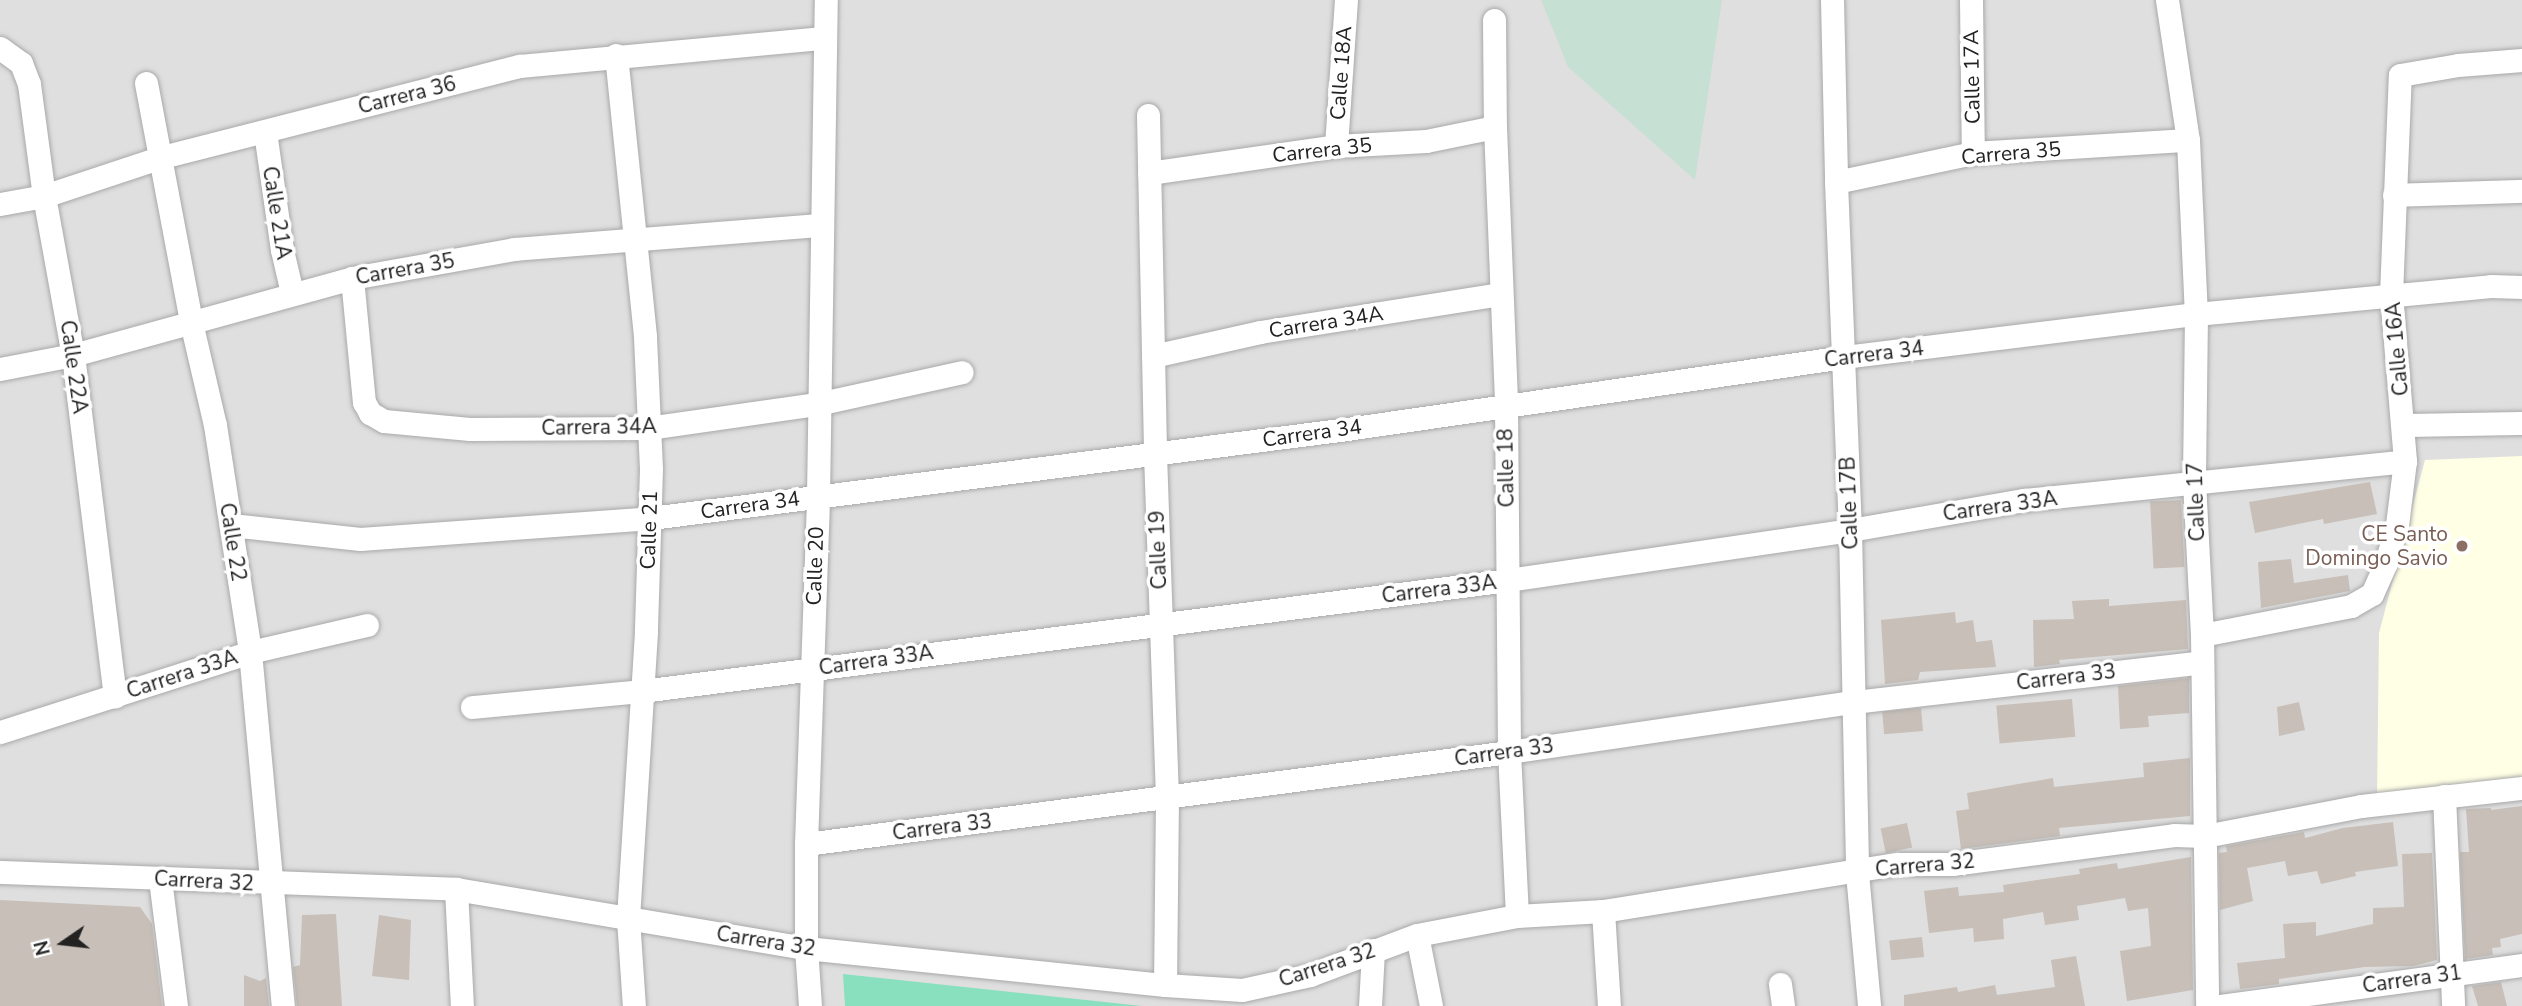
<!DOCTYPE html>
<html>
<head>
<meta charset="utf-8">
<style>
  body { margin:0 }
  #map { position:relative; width:2522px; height:1006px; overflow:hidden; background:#f2efe9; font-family:"Nunito Sans",sans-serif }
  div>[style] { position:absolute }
  .residential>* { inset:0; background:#e0dfdf; transform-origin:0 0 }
  .education>* { inset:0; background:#ffffe5 }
  .wetland>* { inset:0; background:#c6e0d4 }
  .pitch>* { inset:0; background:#88e0be }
  .building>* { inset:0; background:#c7bfb8; transform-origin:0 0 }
  .roads { filter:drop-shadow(0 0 2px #a9a9a9) drop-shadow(0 0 2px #a9a9a9) }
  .minor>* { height:23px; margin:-11.5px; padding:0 11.5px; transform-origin:11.5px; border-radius:11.5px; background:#fff }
  .dots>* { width:19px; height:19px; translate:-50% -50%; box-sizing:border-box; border:4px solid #fff; border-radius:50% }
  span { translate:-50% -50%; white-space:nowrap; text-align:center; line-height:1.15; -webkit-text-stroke:7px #fff; paint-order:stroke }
  .street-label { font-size:21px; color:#222 }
  .education-label { font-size:21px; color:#785e54 }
  .right { translate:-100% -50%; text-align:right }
  .north { position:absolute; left:28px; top:908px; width:70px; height:70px; -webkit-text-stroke:5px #fff; paint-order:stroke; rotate:256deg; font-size:19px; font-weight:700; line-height:28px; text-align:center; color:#222 }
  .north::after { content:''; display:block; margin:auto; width:24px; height:32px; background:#222; clip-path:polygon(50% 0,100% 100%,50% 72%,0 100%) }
</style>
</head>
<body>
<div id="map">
  <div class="residential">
    <i style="left:0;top:0;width:2522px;height:1006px"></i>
  </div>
  <div class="education">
    <i style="clip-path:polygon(2522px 456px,2522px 783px,2377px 801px,2379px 633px,2425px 460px)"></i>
  </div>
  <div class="wetland">
    <i style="clip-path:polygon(1541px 0,1722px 0,1695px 180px,1568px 67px)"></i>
  </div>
  <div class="pitch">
    <i style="clip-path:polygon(843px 974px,1142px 1006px,845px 1006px)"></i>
  </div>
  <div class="building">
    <i style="clip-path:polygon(2370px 482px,2377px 514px,2324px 524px,2323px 519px,2255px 533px,2249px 502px)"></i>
    <i style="left:2181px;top:500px;width:67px;height:31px;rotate:87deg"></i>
    <i style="clip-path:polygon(2291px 559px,2294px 583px,2348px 575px,2350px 591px,2261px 608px,2258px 562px)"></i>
    <i style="clip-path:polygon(2109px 599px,2109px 606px,2186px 600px,2188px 649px,2059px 660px,2060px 664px,2034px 667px,2033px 620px,2074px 619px,2072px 601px)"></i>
    <i style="clip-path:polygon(1955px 612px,1956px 623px,1973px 620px,1976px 642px,1992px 640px,1996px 667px,1920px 672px,1918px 680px,1885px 684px,1881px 620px)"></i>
    <i style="clip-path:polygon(2189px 678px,2189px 713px,2148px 716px,2149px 727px,2120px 729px,2118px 686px)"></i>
    <i style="left:2072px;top:699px;width:38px;height:76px;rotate:85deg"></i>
    <i style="clip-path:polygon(2299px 702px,2305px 730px,2279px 736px,2277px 707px)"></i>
    <i style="left:1921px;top:708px;width:23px;height:39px;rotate:85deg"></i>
    <i style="clip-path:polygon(2190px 758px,2190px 816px,2059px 828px,2060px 836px,1961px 849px,1956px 811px,1969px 809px,1967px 793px,2053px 778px,2054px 787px,2144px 777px,2143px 763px)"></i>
    <i style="clip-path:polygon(2522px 806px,2522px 934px,2500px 939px,2501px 947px,2492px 948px,2493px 955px,2465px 959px,2460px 852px,2469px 852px,2466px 809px,2491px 808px,2491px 810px)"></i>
    <i style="clip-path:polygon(2393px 822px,2398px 866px,2355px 872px,2356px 876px,2321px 884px,2317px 871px,2288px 876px,2285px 861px,2247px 868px,2253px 901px,2220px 910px,2219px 853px,2227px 852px,2226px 846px,2304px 832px,2305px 838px,2343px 828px)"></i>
    <i style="left:1907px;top:823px;width:25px;height:27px;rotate:78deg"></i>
    <i style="clip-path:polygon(2432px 853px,2437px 960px,2413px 966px,2365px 967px,2279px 979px,2279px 984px,2240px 989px,2237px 963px,2285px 958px,2283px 924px,2316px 922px,2316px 936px,2373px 924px,2373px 908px,2404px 907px,2402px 854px)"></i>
    <i style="clip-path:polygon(2191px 857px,2193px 990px,2127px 1001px,2120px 951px,2151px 946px,2148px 908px,2128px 911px,2125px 898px,2077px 906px,2079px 920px,2045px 925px,2043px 912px,2003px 919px,2004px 939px,1974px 942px,1973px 928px,1929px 933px,1924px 891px,1958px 887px,1959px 896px,2004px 892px,2003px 885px,2080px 874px,2079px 869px,2117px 863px,2118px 869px)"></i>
    <i style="clip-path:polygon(0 900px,140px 907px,152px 924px,162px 1006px,0 1006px)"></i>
    <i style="clip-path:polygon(336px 914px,342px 1006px,297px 1006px,293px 967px,300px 965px,302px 915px)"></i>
    <i style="clip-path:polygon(379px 915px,411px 920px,409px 980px,372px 976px)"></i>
    <i style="left:1922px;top:937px;width:20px;height:33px;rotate:84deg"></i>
    <i style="clip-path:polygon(2076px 956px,2085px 1006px,1904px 1006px,1904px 995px,1957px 987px,1958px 992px,1995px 985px,1997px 995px,2055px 987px,2051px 960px)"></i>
    <i style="clip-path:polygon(244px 975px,260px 981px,266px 978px,269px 1006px,244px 1006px)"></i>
    <i style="clip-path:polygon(2501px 982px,2507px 1006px,2478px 1006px,2472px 986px)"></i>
  </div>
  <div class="roads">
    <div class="minor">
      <i style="left:1832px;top:0;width:182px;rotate:88.7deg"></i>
      <i style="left:1836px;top:182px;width:348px;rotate:87.7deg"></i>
      <i style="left:1850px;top:530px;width:343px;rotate:88.8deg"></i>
      <i style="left:1857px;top:873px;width:134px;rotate:84.8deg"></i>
      <i style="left:1971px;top:0;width:153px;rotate:89.3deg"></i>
      <i style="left:2167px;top:0;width:142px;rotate:81.5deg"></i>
      <i style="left:2188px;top:140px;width:174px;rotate:87.4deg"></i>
      <i style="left:2196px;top:314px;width:168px;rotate:90.7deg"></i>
      <i style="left:2194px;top:482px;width:153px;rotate:87deg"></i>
      <i style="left:2202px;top:635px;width:371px;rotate:89.2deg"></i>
      <i style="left:1494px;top:20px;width:107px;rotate:89.5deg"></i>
      <i style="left:1495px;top:127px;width:278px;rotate:87.7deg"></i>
      <i style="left:1506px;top:405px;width:347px;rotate:89.5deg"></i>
      <i style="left:1509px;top:752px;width:164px;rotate:87.2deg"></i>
      <i style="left:0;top:48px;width:26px;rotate:36deg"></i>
      <i style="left:21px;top:63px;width:22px;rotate:69deg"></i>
      <i style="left:29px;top:84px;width:113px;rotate:82.4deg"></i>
      <i style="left:44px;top:196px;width:162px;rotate:79.7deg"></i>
      <i style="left:73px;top:355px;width:344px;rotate:83deg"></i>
      <i style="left:616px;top:55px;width:283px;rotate:84.1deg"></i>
      <i style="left:645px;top:337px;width:132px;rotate:87.4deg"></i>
      <i style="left:651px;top:469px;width:163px;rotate:91.8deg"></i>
      <i style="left:646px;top:632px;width:288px;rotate:93.6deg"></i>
      <i style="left:628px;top:919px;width:87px;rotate:86.1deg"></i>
      <i style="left:146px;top:83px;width:243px;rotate:79.3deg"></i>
      <i style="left:191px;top:322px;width:106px;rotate:76.9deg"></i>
      <i style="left:215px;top:425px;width:230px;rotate:81.2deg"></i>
      <i style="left:250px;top:652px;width:356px;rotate:84.7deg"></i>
      <i style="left:1148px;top:115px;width:339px;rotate:88.8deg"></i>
      <i style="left:1155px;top:454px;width:343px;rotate:88deg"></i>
      <i style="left:1167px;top:797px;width:188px;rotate:90.6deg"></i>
      <i style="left:265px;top:132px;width:119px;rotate:81.8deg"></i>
      <i style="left:282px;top:250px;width:44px;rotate:76.9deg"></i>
      <i style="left:1336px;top:146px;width:146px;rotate:-86.1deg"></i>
      <i style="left:1149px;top:173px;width:189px;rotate:-8.2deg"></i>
      <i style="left:1336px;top:146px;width:90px;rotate:-3.2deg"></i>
      <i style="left:1426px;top:141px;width:70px;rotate:-11.5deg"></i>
      <i style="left:1836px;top:182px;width:140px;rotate:-12deg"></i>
      <i style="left:1973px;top:153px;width:215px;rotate:-3.5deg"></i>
      <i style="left:2394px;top:195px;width:128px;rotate:-1.8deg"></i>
      <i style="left:0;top:204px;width:45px;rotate:-10.3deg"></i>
      <i style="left:44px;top:196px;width:124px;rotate:-18.3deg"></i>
      <i style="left:162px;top:157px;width:369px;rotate:-14.3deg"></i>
      <i style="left:520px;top:66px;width:304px;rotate:-5.3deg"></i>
      <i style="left:352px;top:278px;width:125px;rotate:84.5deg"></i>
      <i style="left:364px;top:402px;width:13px;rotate:61deg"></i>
      <i style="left:370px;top:413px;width:16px;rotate:30deg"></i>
      <i style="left:384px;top:421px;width:86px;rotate:5.3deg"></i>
      <i style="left:470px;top:429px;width:178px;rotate:-0.3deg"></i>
      <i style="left:648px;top:428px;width:171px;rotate:-8.1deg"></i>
      <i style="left:817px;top:404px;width:148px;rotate:-12.4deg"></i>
      <i style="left:1153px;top:356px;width:110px;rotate:-12.6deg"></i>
      <i style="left:1260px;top:332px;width:244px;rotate:-9deg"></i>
      <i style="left:0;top:369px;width:74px;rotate:-10.9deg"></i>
      <i style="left:73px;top:355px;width:289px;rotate:-15.4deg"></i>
      <i style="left:352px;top:278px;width:165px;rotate:-10.1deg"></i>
      <i style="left:514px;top:249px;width:307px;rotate:-4.5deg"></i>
      <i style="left:2404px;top:425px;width:118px;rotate:-1deg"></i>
      <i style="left:231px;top:525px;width:130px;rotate:6.2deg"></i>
      <i style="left:360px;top:539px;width:292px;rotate:-4.1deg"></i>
      <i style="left:651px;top:518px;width:695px;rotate:-7.28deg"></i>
      <i style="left:1340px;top:430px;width:509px;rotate:-8.24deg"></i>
      <i style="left:1844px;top:357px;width:355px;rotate:-7deg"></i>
      <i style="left:2196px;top:314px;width:296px;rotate:-5.4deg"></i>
      <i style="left:2491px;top:286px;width:31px;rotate:2deg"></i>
      <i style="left:2202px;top:635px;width:152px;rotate:-11deg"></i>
      <i style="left:2351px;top:606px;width:24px;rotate:-30deg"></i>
      <i style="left:2372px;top:594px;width:34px;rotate:-66deg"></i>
      <i style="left:2386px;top:563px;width:40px;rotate:-74deg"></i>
      <i style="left:2397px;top:525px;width:64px;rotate:-82.9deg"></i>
      <i style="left:2405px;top:461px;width:167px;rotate:-94.8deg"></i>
      <i style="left:2391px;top:295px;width:220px;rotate:-87.7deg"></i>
      <i style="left:2400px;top:75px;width:59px;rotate:-9.8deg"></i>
      <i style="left:2458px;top:65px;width:64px;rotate:-4.5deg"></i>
      <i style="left:472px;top:707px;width:171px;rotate:-5.4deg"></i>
      <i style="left:642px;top:691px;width:873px;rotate:-7.3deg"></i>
      <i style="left:1508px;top:580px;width:346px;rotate:-8.3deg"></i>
      <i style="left:1850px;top:530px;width:177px;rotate:-9.8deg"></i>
      <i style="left:2024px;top:500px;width:383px;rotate:-5.8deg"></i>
      <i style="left:0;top:732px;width:262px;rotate:-17.7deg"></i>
      <i style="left:250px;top:652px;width:120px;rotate:-13deg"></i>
      <i style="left:2444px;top:796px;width:210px;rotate:87.5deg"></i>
      <i style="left:806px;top:844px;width:709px;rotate:-7.46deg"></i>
      <i style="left:1509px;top:752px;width:348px;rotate:-8.3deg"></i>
      <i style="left:1853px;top:702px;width:351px;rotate:-6.5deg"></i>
      <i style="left:0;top:872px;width:456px;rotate:2.1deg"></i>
      <i style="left:456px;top:889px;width:355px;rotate:9.6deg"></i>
      <i style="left:806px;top:948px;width:361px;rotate:5.9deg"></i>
      <i style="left:1165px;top:985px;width:77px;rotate:3.7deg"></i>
      <i style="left:1242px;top:990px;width:70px;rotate:-12.4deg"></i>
      <i style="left:1310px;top:975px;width:114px;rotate:-20.5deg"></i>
      <i style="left:1417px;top:935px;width:102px;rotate:-10.8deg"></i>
      <i style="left:1517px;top:916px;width:86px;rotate:-3.3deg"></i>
      <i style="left:1603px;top:911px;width:299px;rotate:-9.1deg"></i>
      <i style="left:1898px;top:864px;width:54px"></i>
      <i style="left:1952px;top:864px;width:224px;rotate:-7.4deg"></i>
      <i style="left:2174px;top:835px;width:31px;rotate:2deg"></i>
      <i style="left:2205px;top:836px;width:159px;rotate:-10.9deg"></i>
      <i style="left:2361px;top:806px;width:162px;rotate:-6.4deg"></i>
      <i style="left:160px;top:879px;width:128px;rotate:82.8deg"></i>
      <i style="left:456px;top:889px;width:117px;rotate:87.1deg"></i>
      <i style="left:1603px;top:911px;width:95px;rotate:86.4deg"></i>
      <i style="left:1417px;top:935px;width:72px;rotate:78.8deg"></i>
      <i style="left:1780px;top:984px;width:22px;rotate:82deg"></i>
      <i style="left:810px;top:1006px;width:58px;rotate:-93.9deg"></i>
      <i style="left:806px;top:948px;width:104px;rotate:-90deg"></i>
      <i style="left:806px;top:844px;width:348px;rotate:-88deg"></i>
      <i style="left:818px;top:496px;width:496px;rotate:-89.1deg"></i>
      <i style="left:1370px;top:1006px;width:56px;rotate:-86.9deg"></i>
      <i style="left:2219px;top:1006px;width:306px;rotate:-7.7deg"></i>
    </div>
  </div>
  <div class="dots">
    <i style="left:2462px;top:546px;background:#8d6e63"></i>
  </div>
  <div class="street-label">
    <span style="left:1341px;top:73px;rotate:-86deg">Calle 18A</span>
    <span style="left:1972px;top:77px;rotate:-91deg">Calle 17A</span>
    <span style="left:407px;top:95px;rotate:-14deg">Carrera 36</span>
    <span style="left:1322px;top:150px;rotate:-6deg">Carrera 35</span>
    <span style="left:2011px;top:153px;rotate:-5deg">Carrera 35</span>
    <span style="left:277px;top:213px;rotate:81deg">Calle 21A</span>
    <span style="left:405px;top:269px;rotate:-10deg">Carrera 35</span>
    <span style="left:1326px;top:322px;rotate:-9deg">Carrera 34A</span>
    <span style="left:2397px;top:349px;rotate:-95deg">Calle 16A</span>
    <span style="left:1874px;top:354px;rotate:-7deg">Carrera 34</span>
    <span style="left:74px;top:367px;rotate:82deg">Calle 22A</span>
    <span style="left:599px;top:427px;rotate:-1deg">Carrera 34A</span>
    <span style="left:1312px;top:433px;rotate:-8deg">Carrera 34</span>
    <span style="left:1506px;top:468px;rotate:-91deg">Calle 18</span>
    <span style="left:2196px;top:502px;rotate:-92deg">Calle 17</span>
    <span style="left:1849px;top:503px;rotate:-92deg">Calle 17B</span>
    <span style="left:750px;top:505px;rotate:-8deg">Carrera 34</span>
    <span style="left:2000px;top:506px;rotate:-8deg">Carrera 33A</span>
    <span style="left:649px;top:530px;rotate:-88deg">Calle 21</span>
    <span style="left:233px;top:542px;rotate:81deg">Calle 22</span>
    <span style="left:1158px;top:550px;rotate:-92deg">Calle 19</span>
    <span style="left:815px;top:566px;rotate:-88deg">Calle 20</span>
    <span style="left:1439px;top:589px;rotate:-7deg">Carrera 33A</span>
    <span style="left:876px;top:660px;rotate:-8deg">Carrera 33A</span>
    <span style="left:182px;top:674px;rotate:-18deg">Carrera 33A</span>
    <span style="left:2066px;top:677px;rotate:-7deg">Carrera 33</span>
    <span style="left:1504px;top:752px;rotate:-8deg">Carrera 33</span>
    <span style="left:942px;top:827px;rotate:-7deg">Carrera 33</span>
    <span style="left:1925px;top:865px;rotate:-5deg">Carrera 32</span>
    <span style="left:204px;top:881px;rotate:3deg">Carrera 32</span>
    <span style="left:766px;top:941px;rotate:9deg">Carrera 32</span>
    <span style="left:1327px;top:965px;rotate:-18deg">Carrera 32</span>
    <span style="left:2412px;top:979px;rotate:-8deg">Carrera 31</span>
  </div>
  <div class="education-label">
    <span class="right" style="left:2448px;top:546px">CE Santo<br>Domingo Savio</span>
  </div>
  <div class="north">N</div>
</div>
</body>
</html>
